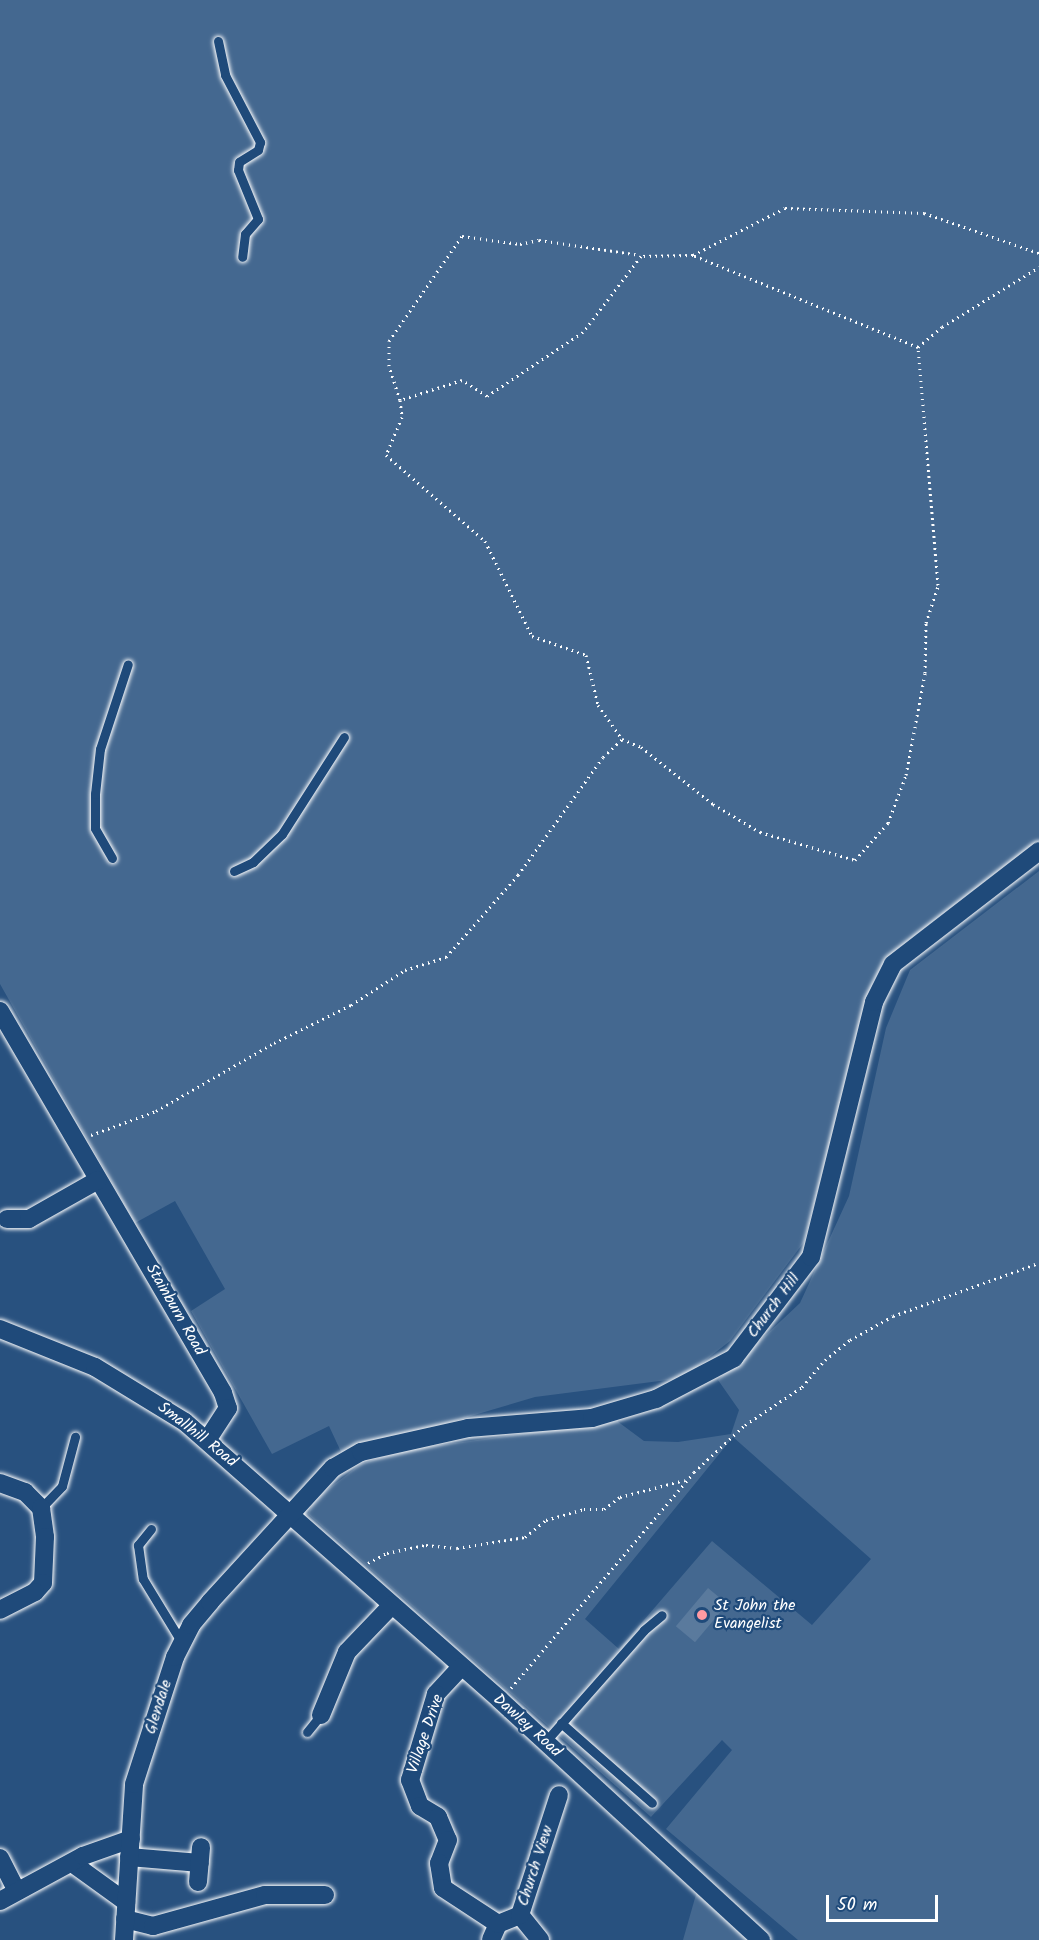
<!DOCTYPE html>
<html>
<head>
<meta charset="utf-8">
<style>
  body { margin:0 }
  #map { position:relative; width:1039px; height:1940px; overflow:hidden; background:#28517f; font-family:Kalam,sans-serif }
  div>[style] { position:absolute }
  .green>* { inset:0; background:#446890 }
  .building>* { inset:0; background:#5a7a9d; transform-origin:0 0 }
  .path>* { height:3px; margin-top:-1.5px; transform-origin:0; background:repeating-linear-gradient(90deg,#fff 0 1.5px,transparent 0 6px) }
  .roads { filter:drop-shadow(0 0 2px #fff) drop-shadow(0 0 2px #fff) }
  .service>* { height:9px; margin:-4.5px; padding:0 4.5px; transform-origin:4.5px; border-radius:4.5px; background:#1f4a7a }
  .minor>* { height:18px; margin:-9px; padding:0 9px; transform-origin:9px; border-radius:9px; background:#1f4a7a }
  .dots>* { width:16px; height:16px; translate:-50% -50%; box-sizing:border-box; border:3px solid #1f4a7a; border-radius:50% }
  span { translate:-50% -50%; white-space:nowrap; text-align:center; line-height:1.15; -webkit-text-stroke:4.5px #1f4a7a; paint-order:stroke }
  .street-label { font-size:16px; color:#fff }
  .poi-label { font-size:16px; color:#fff }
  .left { translate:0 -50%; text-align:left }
  .scale { position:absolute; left:826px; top:1895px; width:112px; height:27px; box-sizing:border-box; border:3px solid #fff; border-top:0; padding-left:8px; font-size:18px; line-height:21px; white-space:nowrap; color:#fff; -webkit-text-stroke:4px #1f4a7a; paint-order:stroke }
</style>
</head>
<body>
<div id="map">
  <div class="green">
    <i style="clip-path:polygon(0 0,1039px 0,1039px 847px,1012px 860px,897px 949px,873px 981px,804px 1242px,730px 1341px,683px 1378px,535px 1397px,342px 1454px,329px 1426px,272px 1454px,191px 1311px,225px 1289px,175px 1201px,135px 1223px,0 984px)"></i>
    <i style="clip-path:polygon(evenodd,1039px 871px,1039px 1940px,798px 1940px,666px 1829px,732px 1750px,722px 1740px,651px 1817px,308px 1514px,315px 1499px,361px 1464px,404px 1450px,617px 1421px,644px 1441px,678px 1442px,731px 1434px,739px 1410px,718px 1380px,800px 1303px,849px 1196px,886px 1028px,910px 970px,1039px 871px,733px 1437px,871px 1559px,812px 1625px,712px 1541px,619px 1649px,585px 1619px,733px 1437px)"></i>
    <i style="clip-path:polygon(697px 1891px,750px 1940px,683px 1940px)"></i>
  </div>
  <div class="building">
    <i style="left:708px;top:1588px;width:25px;height:50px;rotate:40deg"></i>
  </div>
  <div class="path">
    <i style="left:693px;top:255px;width:103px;rotate:-27.1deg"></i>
    <i style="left:785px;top:208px;width:139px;rotate:2.1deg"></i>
    <i style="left:924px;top:213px;width:122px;rotate:19.2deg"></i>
    <i style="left:918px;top:347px;width:243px;rotate:-157.8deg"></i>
    <i style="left:693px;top:255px;width:52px;rotate:178.9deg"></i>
    <i style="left:641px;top:256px;width:96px;rotate:127.3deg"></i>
    <i style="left:583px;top:332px;width:115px;rotate:146.3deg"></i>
    <i style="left:487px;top:396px;width:30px;rotate:-147deg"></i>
    <i style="left:462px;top:380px;width:65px;rotate:162.1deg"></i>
    <i style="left:400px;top:400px;width:17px;rotate:83deg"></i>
    <i style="left:402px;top:417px;width:41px;rotate:112.8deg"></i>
    <i style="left:386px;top:455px;width:131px;rotate:41deg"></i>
    <i style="left:485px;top:541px;width:106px;rotate:63.7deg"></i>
    <i style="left:532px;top:636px;width:57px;rotate:19.4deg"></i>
    <i style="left:586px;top:655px;width:51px;rotate:76.5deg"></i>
    <i style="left:598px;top:705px;width:42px;rotate:54.8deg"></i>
    <i style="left:622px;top:739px;width:21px;rotate:23deg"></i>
    <i style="left:641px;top:747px;width:92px;rotate:38.4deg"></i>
    <i style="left:713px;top:804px;width:55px;rotate:30.8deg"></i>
    <i style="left:760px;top:832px;width:99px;rotate:16.4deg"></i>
    <i style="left:855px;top:860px;width:50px;rotate:-48.3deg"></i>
    <i style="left:888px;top:823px;width:51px;rotate:-69.4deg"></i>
    <i style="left:906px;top:775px;width:104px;rotate:-79.4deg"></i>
    <i style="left:925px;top:673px;width:50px;rotate:-88.9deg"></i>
    <i style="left:926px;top:623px;width:40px;rotate:-72deg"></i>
    <i style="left:938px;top:585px;width:239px;rotate:-94.8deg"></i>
    <i style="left:918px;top:347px;width:31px;rotate:-40deg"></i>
    <i style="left:942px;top:327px;width:114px;rotate:-31.7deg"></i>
    <i style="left:400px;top:400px;width:36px;rotate:-108deg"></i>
    <i style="left:389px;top:366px;width:25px;rotate:-90deg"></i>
    <i style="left:389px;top:341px;width:128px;rotate:-55.2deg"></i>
    <i style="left:462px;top:236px;width:59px;rotate:7.9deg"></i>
    <i style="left:520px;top:244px;width:19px;rotate:-12deg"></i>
    <i style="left:539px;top:240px;width:102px;rotate:8.4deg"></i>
    <i style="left:91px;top:1135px;width:69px;rotate:-20.3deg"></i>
    <i style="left:156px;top:1111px;width:136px;rotate:-30deg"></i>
    <i style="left:274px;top:1043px;width:86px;rotate:-26.3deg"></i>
    <i style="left:351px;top:1005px;width:64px;rotate:-32.9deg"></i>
    <i style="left:405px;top:970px;width:43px;rotate:-17.6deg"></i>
    <i style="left:446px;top:957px;width:109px;rotate:-48.7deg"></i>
    <i style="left:518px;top:875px;width:145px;rotate:-54.2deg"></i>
    <i style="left:603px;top:757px;width:26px;rotate:-43deg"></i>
    <i style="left:368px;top:1563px;width:21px;rotate:-28deg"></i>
    <i style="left:387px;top:1553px;width:40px;rotate:-12deg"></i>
    <i style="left:426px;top:1545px;width:31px;rotate:6deg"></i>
    <i style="left:457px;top:1548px;width:69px;rotate:-9.2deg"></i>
    <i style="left:525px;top:1537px;width:27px;rotate:-39deg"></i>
    <i style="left:546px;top:1520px;width:40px;rotate:-16deg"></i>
    <i style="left:584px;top:1509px;width:20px"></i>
    <i style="left:604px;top:1509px;width:20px;rotate:-37deg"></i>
    <i style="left:620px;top:1497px;width:67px;rotate:-14.7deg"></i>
    <i style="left:511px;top:1688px;width:283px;rotate:-49.7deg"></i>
    <i style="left:694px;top:1472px;width:69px;rotate:-42.7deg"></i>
    <i style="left:745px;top:1425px;width:69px;rotate:-33.7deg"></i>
    <i style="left:802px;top:1387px;width:35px;rotate:-50deg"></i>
    <i style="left:825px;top:1360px;width:32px;rotate:-39deg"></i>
    <i style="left:850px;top:1340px;width:49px;rotate:-29.2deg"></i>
    <i style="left:893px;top:1316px;width:155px;rotate:-20deg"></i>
  </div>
  <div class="roads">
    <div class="service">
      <i style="left:218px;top:41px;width:35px;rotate:78deg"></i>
      <i style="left:225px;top:75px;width:76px;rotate:62.4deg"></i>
      <i style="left:260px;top:142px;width:8px;rotate:104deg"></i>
      <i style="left:258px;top:150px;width:22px;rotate:148deg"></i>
      <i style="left:239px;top:162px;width:8px;rotate:97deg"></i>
      <i style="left:238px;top:170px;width:53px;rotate:67.8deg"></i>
      <i style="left:258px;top:219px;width:20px;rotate:131deg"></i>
      <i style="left:245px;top:234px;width:23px;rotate:97deg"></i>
      <i style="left:112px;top:858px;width:34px;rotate:-120deg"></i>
      <i style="left:95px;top:828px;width:34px;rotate:-90deg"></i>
      <i style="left:95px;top:794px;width:45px;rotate:-83.7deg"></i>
      <i style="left:100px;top:749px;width:89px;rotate:-71.8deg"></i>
      <i style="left:234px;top:871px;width:21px;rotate:-25deg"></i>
      <i style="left:253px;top:862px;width:40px;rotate:-44deg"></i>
      <i style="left:282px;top:834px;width:115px;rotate:-57.4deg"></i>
      <i style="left:41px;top:1508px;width:30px;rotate:-46deg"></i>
      <i style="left:62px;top:1486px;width:51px;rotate:-75.1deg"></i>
      <i style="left:151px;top:1529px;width:21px;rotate:129deg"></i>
      <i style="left:138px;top:1545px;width:34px;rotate:82deg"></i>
      <i style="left:143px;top:1579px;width:75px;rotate:58.6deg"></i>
      <i style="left:561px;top:1723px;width:121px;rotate:41.3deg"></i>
      <i style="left:307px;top:1732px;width:22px;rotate:-51deg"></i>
      <i style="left:545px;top:1742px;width:149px;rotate:-48.5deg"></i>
      <i style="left:644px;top:1630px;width:23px;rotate:-40deg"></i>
    </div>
    <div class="minor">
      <i style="left:0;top:1011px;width:442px;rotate:59.7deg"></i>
      <i style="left:223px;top:1393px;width:16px;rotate:72deg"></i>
      <i style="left:228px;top:1408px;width:38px;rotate:123deg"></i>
      <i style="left:7px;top:1219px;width:22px"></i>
      <i style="left:29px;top:1219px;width:79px;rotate:-29.5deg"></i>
      <i style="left:0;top:1329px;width:102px;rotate:21.8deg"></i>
      <i style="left:95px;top:1367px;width:105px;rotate:31.4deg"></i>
      <i style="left:185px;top:1422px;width:420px;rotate:41.4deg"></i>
      <i style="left:500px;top:1700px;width:355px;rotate:42.6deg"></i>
      <i style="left:0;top:1483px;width:27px;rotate:20deg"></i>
      <i style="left:25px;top:1492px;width:23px;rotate:45deg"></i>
      <i style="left:41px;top:1508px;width:29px;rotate:82deg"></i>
      <i style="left:45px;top:1537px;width:46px;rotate:92.5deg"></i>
      <i style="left:43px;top:1583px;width:12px;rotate:132deg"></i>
      <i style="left:35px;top:1592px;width:39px;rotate:153deg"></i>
      <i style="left:461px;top:1667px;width:37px;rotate:133deg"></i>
      <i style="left:436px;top:1694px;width:90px;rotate:106.8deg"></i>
      <i style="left:410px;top:1780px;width:28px;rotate:69deg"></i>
      <i style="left:420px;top:1806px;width:21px;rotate:31deg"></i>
      <i style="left:438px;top:1817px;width:25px;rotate:67deg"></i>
      <i style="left:448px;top:1840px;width:25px;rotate:111deg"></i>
      <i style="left:439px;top:1863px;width:25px;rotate:81deg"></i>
      <i style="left:443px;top:1888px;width:66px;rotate:33.2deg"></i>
      <i style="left:498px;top:1924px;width:17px;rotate:114deg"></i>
      <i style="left:321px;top:1715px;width:68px;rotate:-67.6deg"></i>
      <i style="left:347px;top:1652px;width:65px;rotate:-46.2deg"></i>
      <i style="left:129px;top:1857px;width:71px;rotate:4.8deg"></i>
      <i style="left:0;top:1858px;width:37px;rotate:63deg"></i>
      <i style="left:72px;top:1863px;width:67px;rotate:35.8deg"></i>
      <i style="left:198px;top:1882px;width:35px;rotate:-85deg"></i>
      <i style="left:0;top:1901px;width:94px;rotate:-28.5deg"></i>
      <i style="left:83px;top:1856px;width:51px;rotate:-19.5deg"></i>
      <i style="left:520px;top:1915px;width:32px;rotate:51deg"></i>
      <i style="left:125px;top:1919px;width:29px;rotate:14deg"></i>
      <i style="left:153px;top:1926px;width:116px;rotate:-15.5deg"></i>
      <i style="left:265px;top:1895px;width:60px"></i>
      <i style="left:498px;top:1924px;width:24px;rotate:-22deg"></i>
      <i style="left:520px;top:1915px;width:126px;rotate:-72deg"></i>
      <i style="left:124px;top:1940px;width:156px;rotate:-86.3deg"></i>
      <i style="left:134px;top:1784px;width:133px;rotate:-72.1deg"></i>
      <i style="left:175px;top:1657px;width:36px;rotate:-63deg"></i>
      <i style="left:191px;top:1625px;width:30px;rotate:-50deg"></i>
      <i style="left:210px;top:1602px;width:182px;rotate:-47.5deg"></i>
      <i style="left:333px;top:1468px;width:32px;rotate:-30deg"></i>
      <i style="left:361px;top:1452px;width:110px;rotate:-12.6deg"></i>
      <i style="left:468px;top:1428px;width:124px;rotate:-4.6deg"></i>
      <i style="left:592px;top:1418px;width:67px;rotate:-16.5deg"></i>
      <i style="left:656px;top:1399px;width:88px;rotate:-27.7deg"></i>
      <i style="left:734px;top:1358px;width:127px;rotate:-52.7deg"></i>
      <i style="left:811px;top:1257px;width:263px;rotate:-76.1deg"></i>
      <i style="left:874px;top:1002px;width:42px;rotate:-63.4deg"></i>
      <i style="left:893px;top:964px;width:185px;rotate:-37.7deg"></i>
    </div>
  </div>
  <div class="dots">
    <i style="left:702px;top:1615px;background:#ff9aa2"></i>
  </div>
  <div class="street-label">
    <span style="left:774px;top:1306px;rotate:-53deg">Church Hill</span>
    <span style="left:175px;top:1310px;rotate:60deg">Stainburn Road</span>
    <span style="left:197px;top:1435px;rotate:38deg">Smallhill Road</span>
    <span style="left:159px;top:1707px;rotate:-72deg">Glendale</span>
    <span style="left:527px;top:1726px;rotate:42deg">Dawley Road</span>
    <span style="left:426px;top:1734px;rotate:-71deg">Village Drive</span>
    <span style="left:536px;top:1866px;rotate:-72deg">Church View</span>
  </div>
  <div class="poi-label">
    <span class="left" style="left:714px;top:1615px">St John the<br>Evangelist</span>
  </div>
  <div class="scale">50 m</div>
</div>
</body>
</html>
